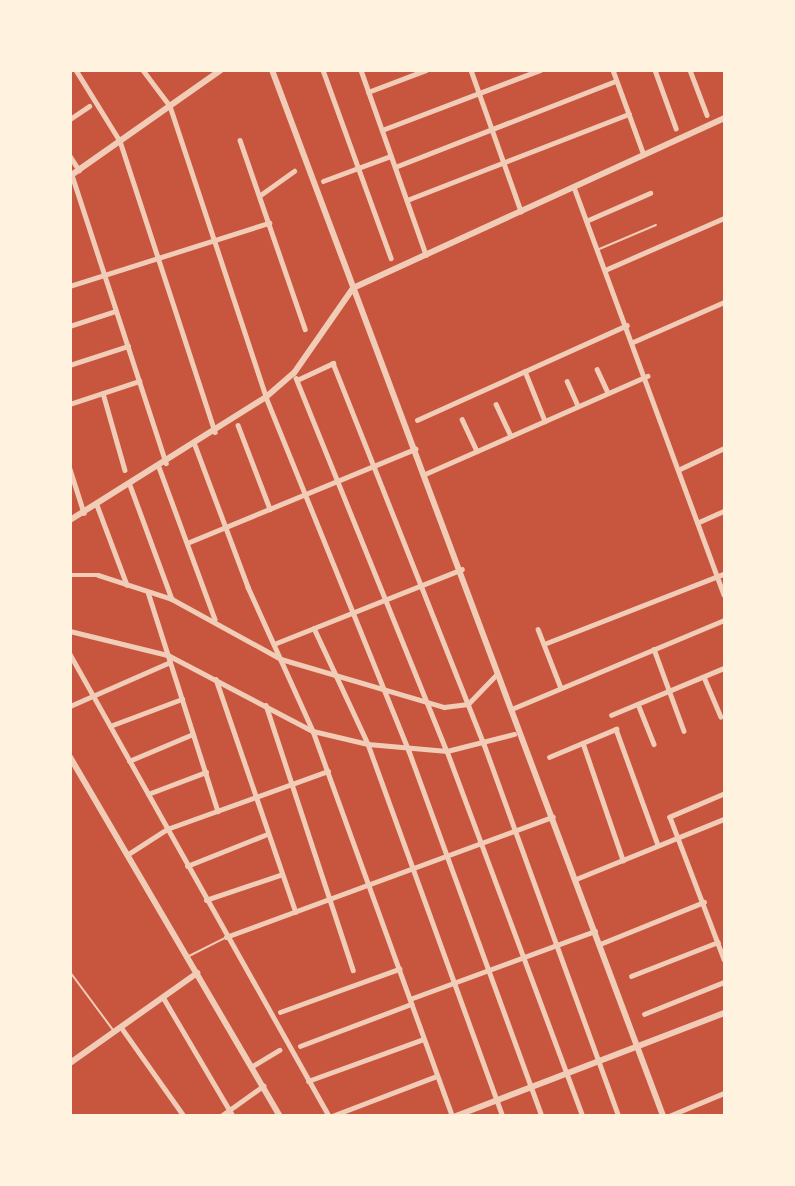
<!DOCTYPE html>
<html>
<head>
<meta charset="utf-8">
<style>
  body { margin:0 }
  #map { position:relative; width:795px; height:1186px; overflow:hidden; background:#c8553d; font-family:Ubuntu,sans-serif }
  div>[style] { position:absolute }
  .service>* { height:2px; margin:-1px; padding:0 1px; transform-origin:1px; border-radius:1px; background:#f1ccb7 }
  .minor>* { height:4.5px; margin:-2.25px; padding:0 2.25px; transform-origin:2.25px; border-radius:2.25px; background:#f1ccb7 }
  .tertiary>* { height:6px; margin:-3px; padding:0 3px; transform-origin:3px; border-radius:3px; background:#f1ccb7 }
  span { translate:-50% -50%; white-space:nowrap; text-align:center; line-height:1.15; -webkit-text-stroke:6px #fff3e0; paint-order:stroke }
  .frame { position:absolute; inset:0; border:72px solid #fff3e0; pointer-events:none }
</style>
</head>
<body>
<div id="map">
  <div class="service">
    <i style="left:597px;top:250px;width:64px;rotate:-23deg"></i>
    <i style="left:187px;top:957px;width:42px;rotate:-26.6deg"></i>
    <i style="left:70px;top:972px;width:72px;rotate:53.4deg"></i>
  </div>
  <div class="minor">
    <i style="left:76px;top:70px;width:84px;rotate:58.2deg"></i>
    <i style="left:120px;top:141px;width:306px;rotate:71.9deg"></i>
    <i style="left:143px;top:70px;width:45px;rotate:53.1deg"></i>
    <i style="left:170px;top:106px;width:306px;rotate:71.7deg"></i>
    <i style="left:266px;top:397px;width:382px;rotate:68deg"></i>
    <i style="left:409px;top:751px;width:388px;rotate:70deg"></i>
    <i style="left:323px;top:70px;width:200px;rotate:70.1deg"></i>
    <i style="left:361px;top:70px;width:196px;rotate:70.6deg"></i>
    <i style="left:471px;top:70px;width:150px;rotate:70.5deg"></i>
    <i style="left:613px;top:70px;width:90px;rotate:70deg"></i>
    <i style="left:655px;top:70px;width:62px;rotate:70.1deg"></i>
    <i style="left:690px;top:70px;width:48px;rotate:69.3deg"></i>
    <i style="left:368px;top:92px;width:62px;rotate:-20.8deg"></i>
    <i style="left:70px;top:119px;width:23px;rotate:-34deg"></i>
    <i style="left:382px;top:130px;width:169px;rotate:-20.8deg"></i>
    <i style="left:240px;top:140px;width:200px;rotate:71deg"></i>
    <i style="left:70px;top:156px;width:17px;rotate:57deg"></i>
    <i style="left:395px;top:167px;width:237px;rotate:-21.3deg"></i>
    <i style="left:72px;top:175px;width:303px;rotate:71.9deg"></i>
    <i style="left:323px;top:181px;width:72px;rotate:-20.2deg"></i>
    <i style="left:574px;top:187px;width:434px;rotate:69.8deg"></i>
    <i style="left:259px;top:196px;width:43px;rotate:-35.5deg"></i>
    <i style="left:407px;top:200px;width:238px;rotate:-21.2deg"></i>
    <i style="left:586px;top:221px;width:70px;rotate:-23.6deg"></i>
    <i style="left:605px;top:270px;width:130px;rotate:-23.6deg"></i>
    <i style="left:70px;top:286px;width:209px;rotate:-17.6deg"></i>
    <i style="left:70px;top:326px;width:48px;rotate:-18.1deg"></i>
    <i style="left:633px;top:342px;width:99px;rotate:-23.7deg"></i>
    <i style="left:70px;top:365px;width:61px;rotate:-18.1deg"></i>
    <i style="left:597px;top:369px;width:26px;rotate:65deg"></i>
    <i style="left:525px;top:371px;width:54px;rotate:68.2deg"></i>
    <i style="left:296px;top:378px;width:402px;rotate:68deg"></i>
    <i style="left:447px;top:751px;width:390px;rotate:69.6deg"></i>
    <i style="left:297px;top:380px;width:40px;rotate:-25deg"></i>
    <i style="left:333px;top:363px;width:410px;rotate:68.4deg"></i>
    <i style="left:484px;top:744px;width:396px;rotate:70.1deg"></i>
    <i style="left:567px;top:381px;width:27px;rotate:66deg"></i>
    <i style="left:103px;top:393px;width:80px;rotate:74.1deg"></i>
    <i style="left:70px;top:404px;width:73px;rotate:-18.4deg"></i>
    <i style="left:496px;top:404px;width:35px;rotate:65deg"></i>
    <i style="left:462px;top:419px;width:35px;rotate:65deg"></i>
    <i style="left:417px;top:420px;width:230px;rotate:-24.3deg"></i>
    <i style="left:238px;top:425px;width:90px;rotate:69.1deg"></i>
    <i style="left:195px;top:445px;width:152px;rotate:69.5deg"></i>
    <i style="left:248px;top:587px;width:158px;rotate:65.7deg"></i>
    <i style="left:313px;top:731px;width:409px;rotate:70.1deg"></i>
    <i style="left:159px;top:467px;width:162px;rotate:69.8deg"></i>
    <i style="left:70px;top:469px;width:46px;rotate:72.3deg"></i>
    <i style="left:680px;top:469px;width:49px;rotate:-25.5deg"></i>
    <i style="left:425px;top:474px;width:243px;rotate:-23.8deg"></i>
    <i style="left:130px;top:485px;width:121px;rotate:69.8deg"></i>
    <i style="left:97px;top:505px;width:85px;rotate:69.4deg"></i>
    <i style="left:699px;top:522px;width:27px;rotate:-24deg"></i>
    <i style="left:187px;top:543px;width:247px;rotate:-22.4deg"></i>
    <i style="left:70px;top:575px;width:28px"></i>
    <i style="left:98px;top:575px;width:78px;rotate:18deg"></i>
    <i style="left:172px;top:599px;width:124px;rotate:28.8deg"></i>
    <i style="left:281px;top:659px;width:170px;rotate:16.4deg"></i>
    <i style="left:444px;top:707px;width:24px;rotate:-7deg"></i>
    <i style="left:468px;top:704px;width:39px;rotate:-46deg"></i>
    <i style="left:148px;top:592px;width:230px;rotate:72.3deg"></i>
    <i style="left:314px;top:628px;width:128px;rotate:65deg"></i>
    <i style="left:368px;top:744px;width:396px;rotate:70.1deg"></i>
    <i style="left:538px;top:629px;width:63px;rotate:68.7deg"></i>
    <i style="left:70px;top:631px;width:101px;rotate:13.8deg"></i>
    <i style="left:168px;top:655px;width:164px;rotate:27.7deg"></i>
    <i style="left:313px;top:731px;width:57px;rotate:13.3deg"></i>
    <i style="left:368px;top:744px;width:79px;rotate:5.1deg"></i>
    <i style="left:447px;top:751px;width:69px;rotate:-14.2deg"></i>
    <i style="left:274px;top:644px;width:202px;rotate:-21.7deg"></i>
    <i style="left:544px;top:644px;width:193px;rotate:-21.3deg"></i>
    <i style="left:654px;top:649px;width:87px;rotate:69.9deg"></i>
    <i style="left:70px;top:654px;width:530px;rotate:60.72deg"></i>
    <i style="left:704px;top:677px;width:43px;rotate:67deg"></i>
    <i style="left:216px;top:679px;width:246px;rotate:71.1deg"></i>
    <i style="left:638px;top:704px;width:43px;rotate:68.2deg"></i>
    <i style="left:266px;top:705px;width:279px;rotate:71.8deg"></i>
    <i style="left:70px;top:706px;width:109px;rotate:-23.7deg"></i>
    <i style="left:514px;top:708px;width:228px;rotate:-22.7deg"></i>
    <i style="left:611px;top:715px;width:122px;rotate:-22.6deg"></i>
    <i style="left:110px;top:726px;width:77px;rotate:-20.6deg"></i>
    <i style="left:583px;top:743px;width:124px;rotate:71.1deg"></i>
    <i style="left:549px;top:757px;width:73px;rotate:-22.7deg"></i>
    <i style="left:616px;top:729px;width:123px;rotate:70.1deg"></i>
    <i style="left:129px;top:761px;width:69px;rotate:-22.9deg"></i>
    <i style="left:148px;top:794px;width:62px;rotate:-20.8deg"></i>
    <i style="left:724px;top:794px;width:59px;rotate:156.9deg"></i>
    <i style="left:670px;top:817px;width:152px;rotate:69.2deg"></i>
    <i style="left:127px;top:855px;width:48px;rotate:-33deg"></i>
    <i style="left:167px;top:829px;width:171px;rotate:-19.8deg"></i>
    <i style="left:187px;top:866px;width:84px;rotate:-21.7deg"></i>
    <i style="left:576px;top:879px;width:160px;rotate:-22.1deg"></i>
    <i style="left:206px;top:900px;width:78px;rotate:-18.7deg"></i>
    <i style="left:226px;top:937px;width:348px;rotate:-20.2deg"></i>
    <i style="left:600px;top:944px;width:112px;rotate:-22deg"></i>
    <i style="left:631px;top:976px;width:93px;rotate:-21.3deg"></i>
    <i style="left:163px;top:997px;width:138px;rotate:59.5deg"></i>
    <i style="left:410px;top:999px;width:197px;rotate:-20.2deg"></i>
    <i style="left:280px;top:1012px;width:127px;rotate:-19.9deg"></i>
    <i style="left:644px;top:1014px;width:86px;rotate:-21.8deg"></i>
    <i style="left:121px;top:1027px;width:109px;rotate:54.7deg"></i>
    <i style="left:300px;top:1046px;width:119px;rotate:-20.7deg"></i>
    <i style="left:251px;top:1067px;width:33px;rotate:-31deg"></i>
    <i style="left:308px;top:1081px;width:123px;rotate:-19.9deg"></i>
    <i style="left:221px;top:1116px;width:52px;rotate:-35.5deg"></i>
    <i style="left:332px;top:1116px;width:112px;rotate:-20.9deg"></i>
    <i style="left:669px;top:1116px;width:60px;rotate:-22.7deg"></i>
  </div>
  <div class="tertiary">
    <i style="left:272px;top:70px;width:1117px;rotate:69.5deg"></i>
    <i style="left:70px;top:176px;width:184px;rotate:-35.1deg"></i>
    <i style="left:353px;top:288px;width:408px;rotate:-24.6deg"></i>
    <i style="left:70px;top:520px;width:231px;rotate:-32.1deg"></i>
    <i style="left:266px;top:397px;width:37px;rotate:-41deg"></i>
    <i style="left:294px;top:373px;width:103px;rotate:-55.2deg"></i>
    <i style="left:70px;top:757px;width:416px;rotate:59.7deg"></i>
    <i style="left:70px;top:1063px;width:156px;rotate:-35.3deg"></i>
    <i style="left:456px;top:1116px;width:287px;rotate:-21deg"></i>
  </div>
  <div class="frame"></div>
</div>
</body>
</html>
